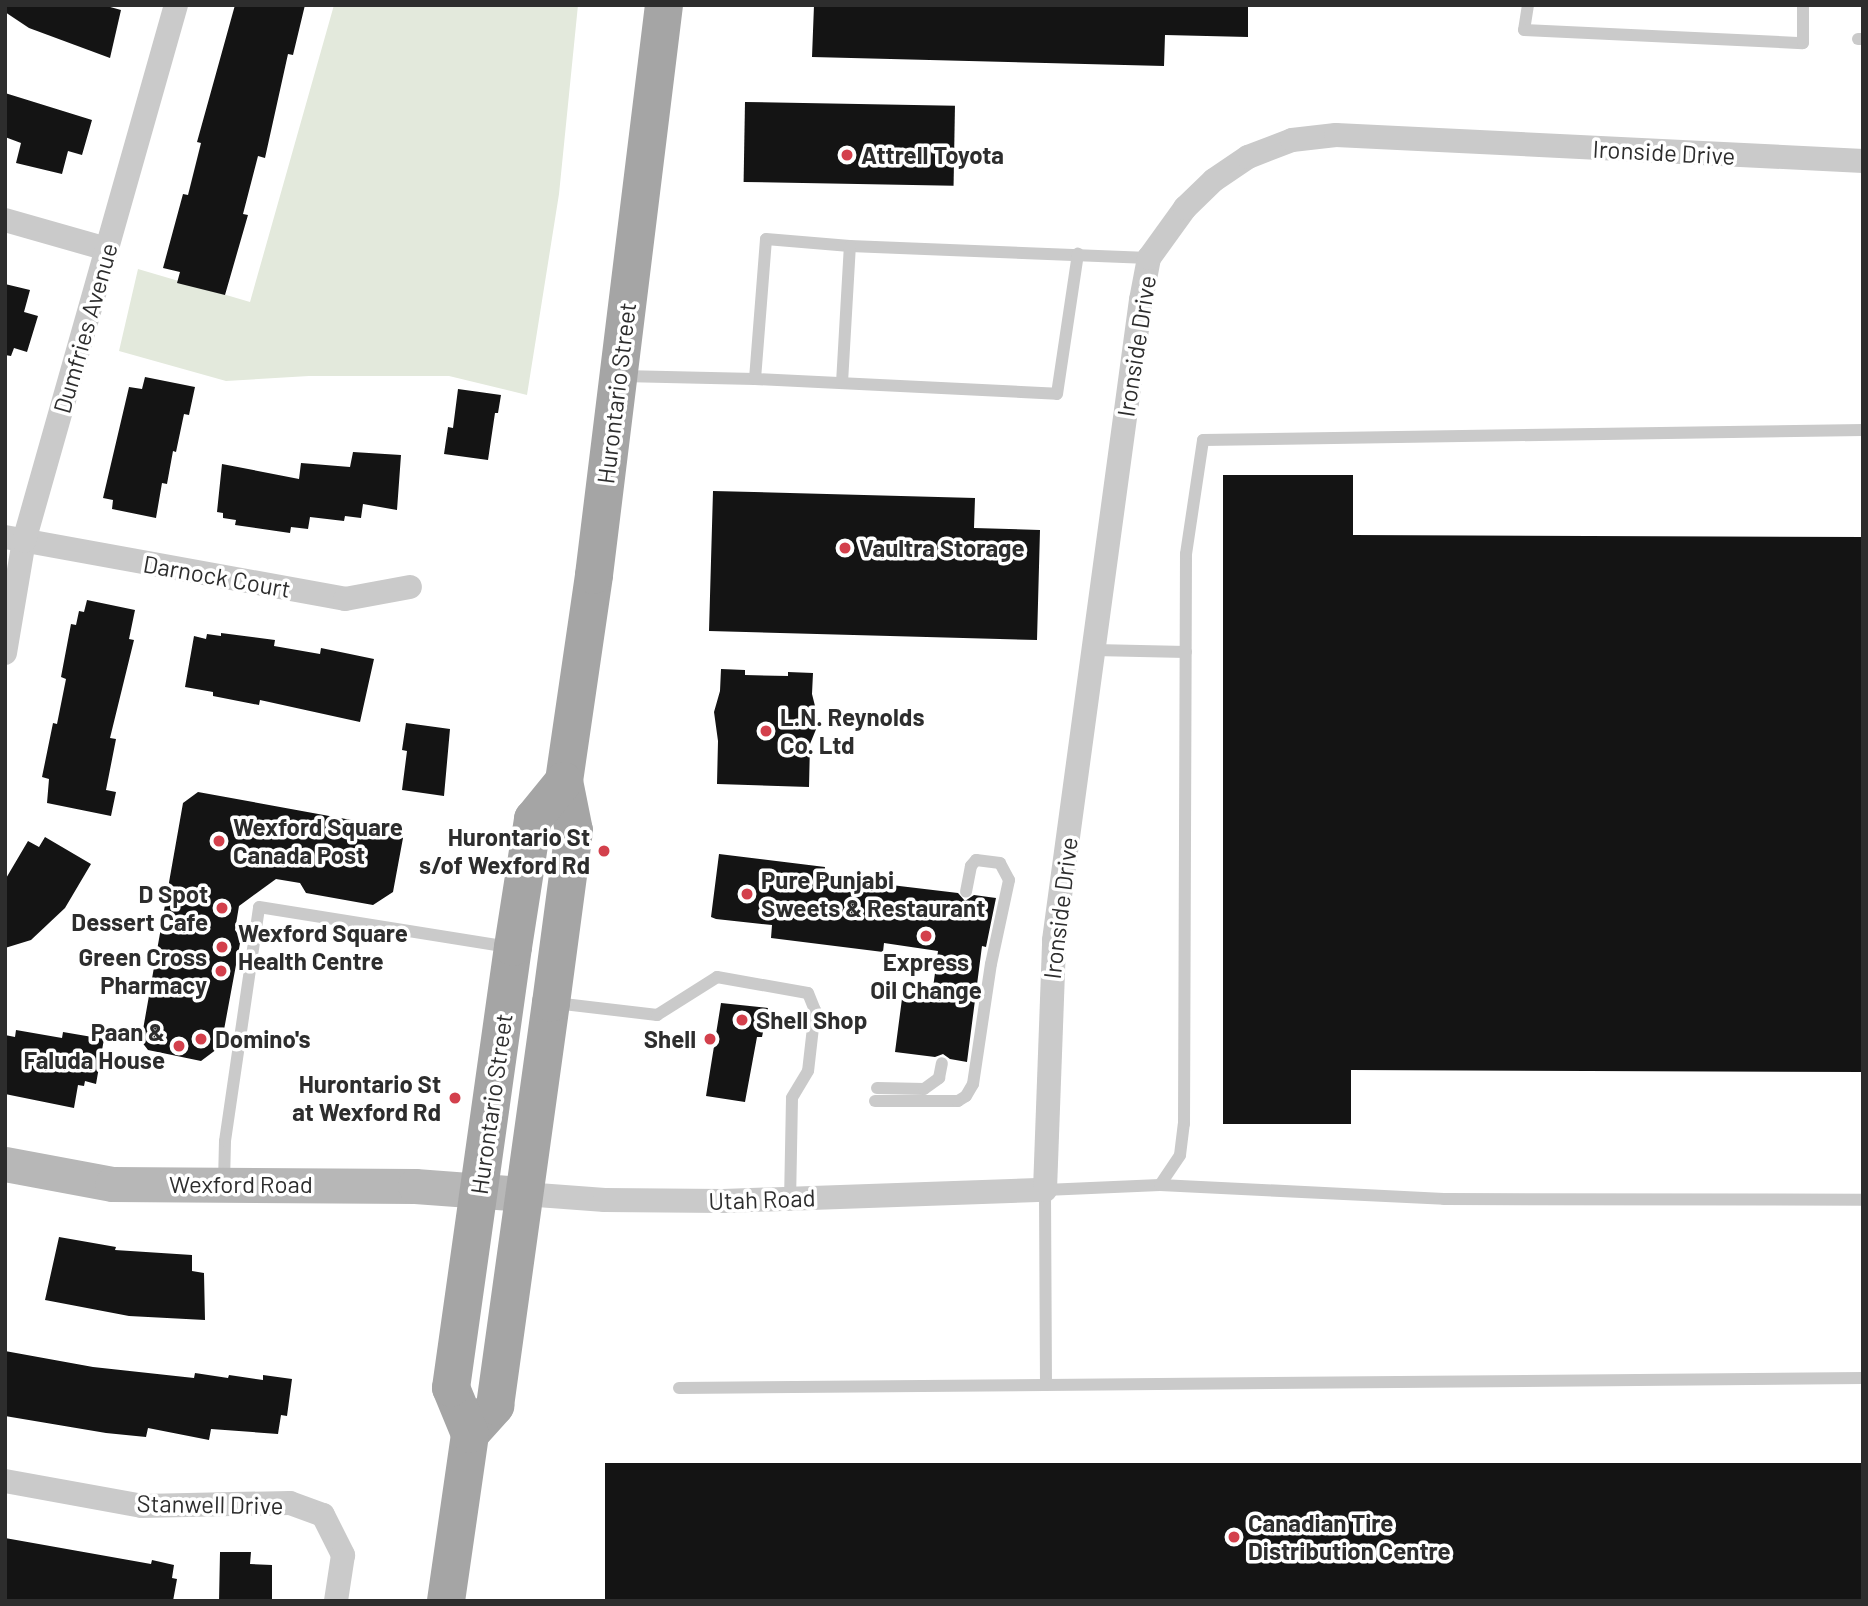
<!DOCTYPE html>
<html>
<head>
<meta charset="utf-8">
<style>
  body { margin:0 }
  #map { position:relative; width:1868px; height:1606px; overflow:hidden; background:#fff; font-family:Barlow,sans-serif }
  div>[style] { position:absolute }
  .green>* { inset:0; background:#e3e9dc }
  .building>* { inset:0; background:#141414; transform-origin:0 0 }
  .lane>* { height:12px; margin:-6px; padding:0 6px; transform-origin:6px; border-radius:6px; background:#cacaca }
  .street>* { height:24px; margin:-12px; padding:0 12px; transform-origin:12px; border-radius:12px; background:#cacaca }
  .secondary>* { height:35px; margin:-17.5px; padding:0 17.5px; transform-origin:17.5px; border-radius:17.5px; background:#b7b7b7 }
  .primary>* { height:38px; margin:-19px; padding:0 19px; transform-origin:19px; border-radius:19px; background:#a5a5a5 }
  .dots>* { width:19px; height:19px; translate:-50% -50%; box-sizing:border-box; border:4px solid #fff; border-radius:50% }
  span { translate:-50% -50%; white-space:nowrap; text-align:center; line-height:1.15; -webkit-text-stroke:7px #fff; paint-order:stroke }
  .street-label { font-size:24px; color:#2d2d2d }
  .poi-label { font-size:24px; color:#2d2d2d; font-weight:700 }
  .left { translate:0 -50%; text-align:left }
  .right { translate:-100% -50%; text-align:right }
  .frame { position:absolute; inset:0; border:7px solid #2d2d2d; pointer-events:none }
</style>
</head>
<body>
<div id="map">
  <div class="green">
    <i style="clip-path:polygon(334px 5px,578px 5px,559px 194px,527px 395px,449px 376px,309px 376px,226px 381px,119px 351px,138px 269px,250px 302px)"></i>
  </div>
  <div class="building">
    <i style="clip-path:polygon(5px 5px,103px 5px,121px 10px,110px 58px,29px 28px,5px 12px)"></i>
    <i style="clip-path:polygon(235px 5px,305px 5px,293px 55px,288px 54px,265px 158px,258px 156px,243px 214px,248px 215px,225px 295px,177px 283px,180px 272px,163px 268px,183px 194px,188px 195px,201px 143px,197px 142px)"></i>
    <i style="clip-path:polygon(814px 5px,1248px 5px,1248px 37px,1165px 35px,1164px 66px,812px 57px)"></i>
    <i style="clip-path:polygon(5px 93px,92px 120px,82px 155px,68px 151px,62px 174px,16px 163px,21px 143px,5px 137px)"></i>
    <i style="left:745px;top:102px;width:210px;height:80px;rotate:1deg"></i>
    <i style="clip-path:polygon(5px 284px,30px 290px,24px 312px,38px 316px,27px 352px,14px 348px,11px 356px,5px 355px)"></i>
    <i style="clip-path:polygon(145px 377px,195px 387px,189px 415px,184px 414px,176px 452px,173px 451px,167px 484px,162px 483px,156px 518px,112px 509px,113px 500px,103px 498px,129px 387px,142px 389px)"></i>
    <i style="clip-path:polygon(458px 389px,501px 395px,498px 413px,495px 413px,488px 460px,444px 454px,448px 427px,453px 428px)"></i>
    <i style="clip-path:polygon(353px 452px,401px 455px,397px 510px,363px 504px,361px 518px,345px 516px,344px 521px,310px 517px,308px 529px,291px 527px,290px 533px,235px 525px,236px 520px,223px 518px,223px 513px,217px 512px,222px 464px,299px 479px,301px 463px,350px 467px)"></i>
    <i style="clip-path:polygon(1223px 475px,1353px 475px,1353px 535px,1863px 537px,1863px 1072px,1351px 1070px,1351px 1124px,1223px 1124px)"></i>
    <i style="clip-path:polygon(713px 491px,975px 498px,974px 528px,1040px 530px,1037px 640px,709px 631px)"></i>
    <i style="clip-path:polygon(87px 600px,135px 610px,129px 639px,134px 640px,110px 738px,116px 739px,106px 790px,116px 792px,111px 816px,47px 803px,49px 779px,42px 777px,53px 723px,57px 724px,66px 679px,61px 677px,71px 624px,76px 625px,79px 611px,84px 612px)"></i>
    <i style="clip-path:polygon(221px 633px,275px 640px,274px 646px,320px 654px,321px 648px,374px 659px,360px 722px,260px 700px,259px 705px,213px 696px,213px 692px,185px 687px,194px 636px,206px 639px,207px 634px,221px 636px)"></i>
    <i style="clip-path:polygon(721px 669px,745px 670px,745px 675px,788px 676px,788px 672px,813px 673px,812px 694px,819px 722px,810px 744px,809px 787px,717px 784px,718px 741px,714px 712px,720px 691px)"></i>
    <i style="clip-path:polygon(406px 723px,450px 729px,444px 796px,402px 790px,407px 751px,402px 750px)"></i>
    <i style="clip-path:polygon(198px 792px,395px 828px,403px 838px,393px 892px,373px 905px,306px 893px,300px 883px,276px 879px,239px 906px,235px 930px,241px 938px,221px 1046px,201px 1061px,148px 1050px,141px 1041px,183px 803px)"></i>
    <i style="clip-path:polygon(45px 837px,91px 864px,65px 908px,31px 940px,5px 948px,5px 880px,28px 841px,39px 847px)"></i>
    <i style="clip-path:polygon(719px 854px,825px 867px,824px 877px,958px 893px,965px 901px,974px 895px,996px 898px,986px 947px,982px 946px,967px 1062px,950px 1059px,943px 1054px,935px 1057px,895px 1052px,903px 991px,932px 995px,938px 951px,884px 943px,883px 952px,771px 938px,772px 925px,716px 919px,711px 917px)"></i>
    <i style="clip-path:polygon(721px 1003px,768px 1008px,762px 1037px,757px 1037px,745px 1102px,706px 1096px)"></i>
    <i style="clip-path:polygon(16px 1030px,62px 1038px,63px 1032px,104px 1039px,96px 1084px,85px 1081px,84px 1086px,78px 1085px,74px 1108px,5px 1094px,5px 1035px,15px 1037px)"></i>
    <i style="clip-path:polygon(59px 1237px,116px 1247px,115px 1250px,192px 1255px,192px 1271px,204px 1273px,205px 1320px,129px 1316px,45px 1300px)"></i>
    <i style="clip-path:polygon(5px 1351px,93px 1367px,194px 1378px,195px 1373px,228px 1378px,229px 1375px,263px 1380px,263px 1375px,292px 1379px,287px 1416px,281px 1415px,278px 1434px,211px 1429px,209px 1440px,148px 1428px,146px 1437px,106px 1433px,5px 1416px)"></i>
    <i style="left:605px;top:1463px;width:1258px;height:138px"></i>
    <i style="clip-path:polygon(5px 1538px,151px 1564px,152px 1560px,174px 1565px,172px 1578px,177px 1579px,173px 1601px,5px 1601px)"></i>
    <i style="clip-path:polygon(220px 1552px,251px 1552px,250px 1564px,272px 1565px,272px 1601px,219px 1601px)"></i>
  </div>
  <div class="lane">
    <i style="left:1528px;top:5px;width:25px;rotate:99deg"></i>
    <i style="left:1524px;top:30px;width:279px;rotate:2.7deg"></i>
    <i style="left:1803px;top:43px;width:38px;rotate:-90deg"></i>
    <i style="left:1858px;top:39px;width:5px"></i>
    <i style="left:622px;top:376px;width:133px;rotate:1.3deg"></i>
    <i style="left:755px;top:379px;width:140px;rotate:-85.5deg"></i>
    <i style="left:766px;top:239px;width:84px;rotate:4.8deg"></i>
    <i style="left:850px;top:246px;width:299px;rotate:2.3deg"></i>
    <i style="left:755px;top:379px;width:302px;rotate:2.8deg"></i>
    <i style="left:1057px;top:394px;width:142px;rotate:-81.5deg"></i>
    <i style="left:842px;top:383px;width:137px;rotate:-86.7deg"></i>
    <i style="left:1094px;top:650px;width:92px;rotate:1.2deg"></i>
    <i style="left:555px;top:1003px;width:103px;rotate:6.7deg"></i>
    <i style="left:657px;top:1015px;width:71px;rotate:-32.3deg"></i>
    <i style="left:717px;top:977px;width:92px;rotate:10deg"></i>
    <i style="left:808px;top:993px;width:18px;rotate:68deg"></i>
    <i style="left:815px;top:1010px;width:61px;rotate:96.5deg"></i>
    <i style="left:808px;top:1071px;width:31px;rotate:121deg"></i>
    <i style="left:792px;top:1098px;width:101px;rotate:91.1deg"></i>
    <i style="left:877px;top:1088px;width:47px;rotate:1.2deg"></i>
    <i style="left:924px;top:1089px;width:19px;rotate:-36deg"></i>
    <i style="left:939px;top:1078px;width:15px;rotate:-79deg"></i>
    <i style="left:875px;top:1101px;width:83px"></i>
    <i style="left:958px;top:1101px;width:9px;rotate:-32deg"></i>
    <i style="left:966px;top:1096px;width:14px;rotate:-60deg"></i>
    <i style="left:973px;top:1084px;width:121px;rotate:-81.5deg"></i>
    <i style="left:991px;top:964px;width:86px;rotate:-77.9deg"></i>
    <i style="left:1009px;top:880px;width:19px;rotate:-118deg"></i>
    <i style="left:1000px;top:863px;width:24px;rotate:-173deg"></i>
    <i style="left:976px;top:860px;width:8px;rotate:130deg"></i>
    <i style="left:971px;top:866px;width:26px;rotate:101deg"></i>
    <i style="left:224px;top:1182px;width:41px;rotate:-88.6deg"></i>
    <i style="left:225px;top:1141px;width:236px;rotate:-81.7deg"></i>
    <i style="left:259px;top:907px;width:253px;rotate:9.1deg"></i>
    <i style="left:1160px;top:1185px;width:36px;rotate:-56deg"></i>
    <i style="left:1180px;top:1155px;width:31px;rotate:-83deg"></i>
    <i style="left:1184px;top:1124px;width:570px;rotate:-89.8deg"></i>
    <i style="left:1186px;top:554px;width:115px;rotate:-81.5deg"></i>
    <i style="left:1203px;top:440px;width:660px;rotate:-0.87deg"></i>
    <i style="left:1046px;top:1385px;width:195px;rotate:-90.3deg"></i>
    <i style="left:1045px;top:1190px;width:115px;rotate:-2.5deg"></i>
    <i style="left:1160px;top:1185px;width:284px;rotate:2.8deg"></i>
    <i style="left:1444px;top:1199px;width:419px;rotate:0.1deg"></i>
    <i style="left:679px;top:1388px;width:1184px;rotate:-0.48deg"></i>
  </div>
  <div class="street">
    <i style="left:5px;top:220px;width:106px;rotate:15.9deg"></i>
    <i style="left:5px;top:537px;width:346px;rotate:10.3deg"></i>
    <i style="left:345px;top:599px;width:66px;rotate:-10.5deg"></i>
    <i style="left:5px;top:653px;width:114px;rotate:-80.4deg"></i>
    <i style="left:24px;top:541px;width:557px;rotate:-74.17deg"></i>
    <i style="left:524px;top:1194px;width:81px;rotate:4.2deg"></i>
    <i style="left:605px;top:1200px;width:118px;rotate:0.5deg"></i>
    <i style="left:723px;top:1201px;width:322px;rotate:-2deg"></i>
    <i style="left:1045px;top:1190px;width:250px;rotate:-87.9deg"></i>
    <i style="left:1054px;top:940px;width:646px;rotate:-82.26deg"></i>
    <i style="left:1141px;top:300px;width:43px;rotate:-79.2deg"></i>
    <i style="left:1149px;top:258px;width:62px;rotate:-54.2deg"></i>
    <i style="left:1185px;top:208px;width:40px;rotate:-44deg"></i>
    <i style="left:1214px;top:180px;width:41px;rotate:-34.1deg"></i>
    <i style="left:1248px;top:157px;width:47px;rotate:-21.1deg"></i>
    <i style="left:1292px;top:140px;width:44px;rotate:-6.5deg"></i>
    <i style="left:1336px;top:135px;width:528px;rotate:2.82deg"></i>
    <i style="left:5px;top:1481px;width:139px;rotate:10.3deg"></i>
    <i style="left:142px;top:1506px;width:148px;rotate:-1.2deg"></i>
    <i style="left:290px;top:1503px;width:35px;rotate:20deg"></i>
    <i style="left:323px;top:1515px;width:45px;rotate:63.4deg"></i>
    <i style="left:343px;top:1555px;width:47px;rotate:98.7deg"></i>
  </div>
  <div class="secondary">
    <i style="left:5px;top:1164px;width:109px;rotate:10.6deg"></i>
    <i style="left:112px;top:1184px;width:303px;rotate:0.4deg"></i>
    <i style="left:415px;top:1186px;width:109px;rotate:4.2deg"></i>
  </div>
  <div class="primary">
    <i style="left:470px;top:1434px;width:38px;rotate:-48deg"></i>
    <i style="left:495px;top:1406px;width:407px;rotate:-82.1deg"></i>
    <i style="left:551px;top:1003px;width:174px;rotate:-82.4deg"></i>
    <i style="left:574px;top:831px;width:51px;rotate:-101.3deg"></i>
    <i style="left:564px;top:781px;width:208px;rotate:-81.7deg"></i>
    <i style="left:594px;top:575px;width:574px;rotate:-83deg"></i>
    <i style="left:446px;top:1601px;width:169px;rotate:-81.8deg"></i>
    <i style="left:470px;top:1434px;width:50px;rotate:-112.4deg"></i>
    <i style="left:451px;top:1388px;width:445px;rotate:-82deg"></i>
    <i style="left:513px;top:947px;width:130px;rotate:-81.1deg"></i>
    <i style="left:533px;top:819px;width:49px;rotate:-50.8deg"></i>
  </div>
  <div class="dots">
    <i style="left:847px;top:155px;background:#d3404c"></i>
    <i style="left:845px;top:548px;background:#d3404c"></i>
    <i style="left:766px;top:731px;background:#d3404c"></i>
    <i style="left:219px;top:841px;background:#d3404c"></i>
    <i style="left:604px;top:851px;background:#d3404c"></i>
    <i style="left:747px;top:894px;background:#d3404c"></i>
    <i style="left:222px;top:908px;background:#d3404c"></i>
    <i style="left:926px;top:936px;background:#d3404c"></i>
    <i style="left:222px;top:947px;background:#d3404c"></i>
    <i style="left:221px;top:971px;background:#d3404c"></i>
    <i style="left:742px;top:1020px;background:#d3404c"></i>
    <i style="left:201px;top:1039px;background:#d3404c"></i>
    <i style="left:710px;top:1039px;background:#d3404c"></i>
    <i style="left:179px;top:1046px;background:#d3404c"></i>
    <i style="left:455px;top:1098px;background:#d3404c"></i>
    <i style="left:1234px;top:1537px;background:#d3404c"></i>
  </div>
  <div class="street-label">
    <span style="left:1664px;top:152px;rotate:3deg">Ironside Drive</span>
    <span style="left:85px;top:328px;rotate:-74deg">Dumfries Avenue</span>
    <span style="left:1136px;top:346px;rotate:-81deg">Ironside Drive</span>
    <span style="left:616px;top:393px;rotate:-83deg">Hurontario Street</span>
    <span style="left:217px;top:576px;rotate:10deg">Darnock Court</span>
    <span style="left:1060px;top:908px;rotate:-83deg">Ironside Drive</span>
    <span style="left:491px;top:1104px;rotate:-82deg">Hurontario Street</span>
    <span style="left:241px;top:1184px">Wexford Road</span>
    <span style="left:762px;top:1199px;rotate:-2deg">Utah Road</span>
    <span style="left:210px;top:1504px;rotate:1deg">Stanwell Drive</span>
  </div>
  <div class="poi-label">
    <span class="left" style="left:861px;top:155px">Attrell Toyota</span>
    <span class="left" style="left:859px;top:548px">Vaultra Storage</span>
    <span class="left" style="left:780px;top:731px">L.N. Reynolds<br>Co. Ltd</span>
    <span class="left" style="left:233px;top:841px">Wexford Square<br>Canada Post</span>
    <span class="right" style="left:590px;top:851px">Hurontario St<br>s/of Wexford Rd</span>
    <span class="left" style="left:761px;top:894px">Pure Punjabi<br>Sweets &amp; Restaurant</span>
    <span class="right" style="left:208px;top:908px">D Spot<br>Dessert Cafe</span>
    <span class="left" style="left:238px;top:947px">Wexford Square<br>Health Centre</span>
    <span class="right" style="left:207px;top:971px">Green Cross<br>Pharmacy</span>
    <span style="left:926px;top:976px">Express<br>Oil Change</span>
    <span class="left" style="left:756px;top:1020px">Shell Shop</span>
    <span class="right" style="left:165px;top:1046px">Paan &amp;<br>Faluda House</span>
    <span class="left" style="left:215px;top:1039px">Domino's</span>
    <span class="right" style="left:696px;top:1039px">Shell</span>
    <span class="right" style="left:441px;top:1098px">Hurontario St<br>at Wexford Rd</span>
    <span class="left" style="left:1248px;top:1537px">Canadian Tire<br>Distribution Centre</span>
  </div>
  <div class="frame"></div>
</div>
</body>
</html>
